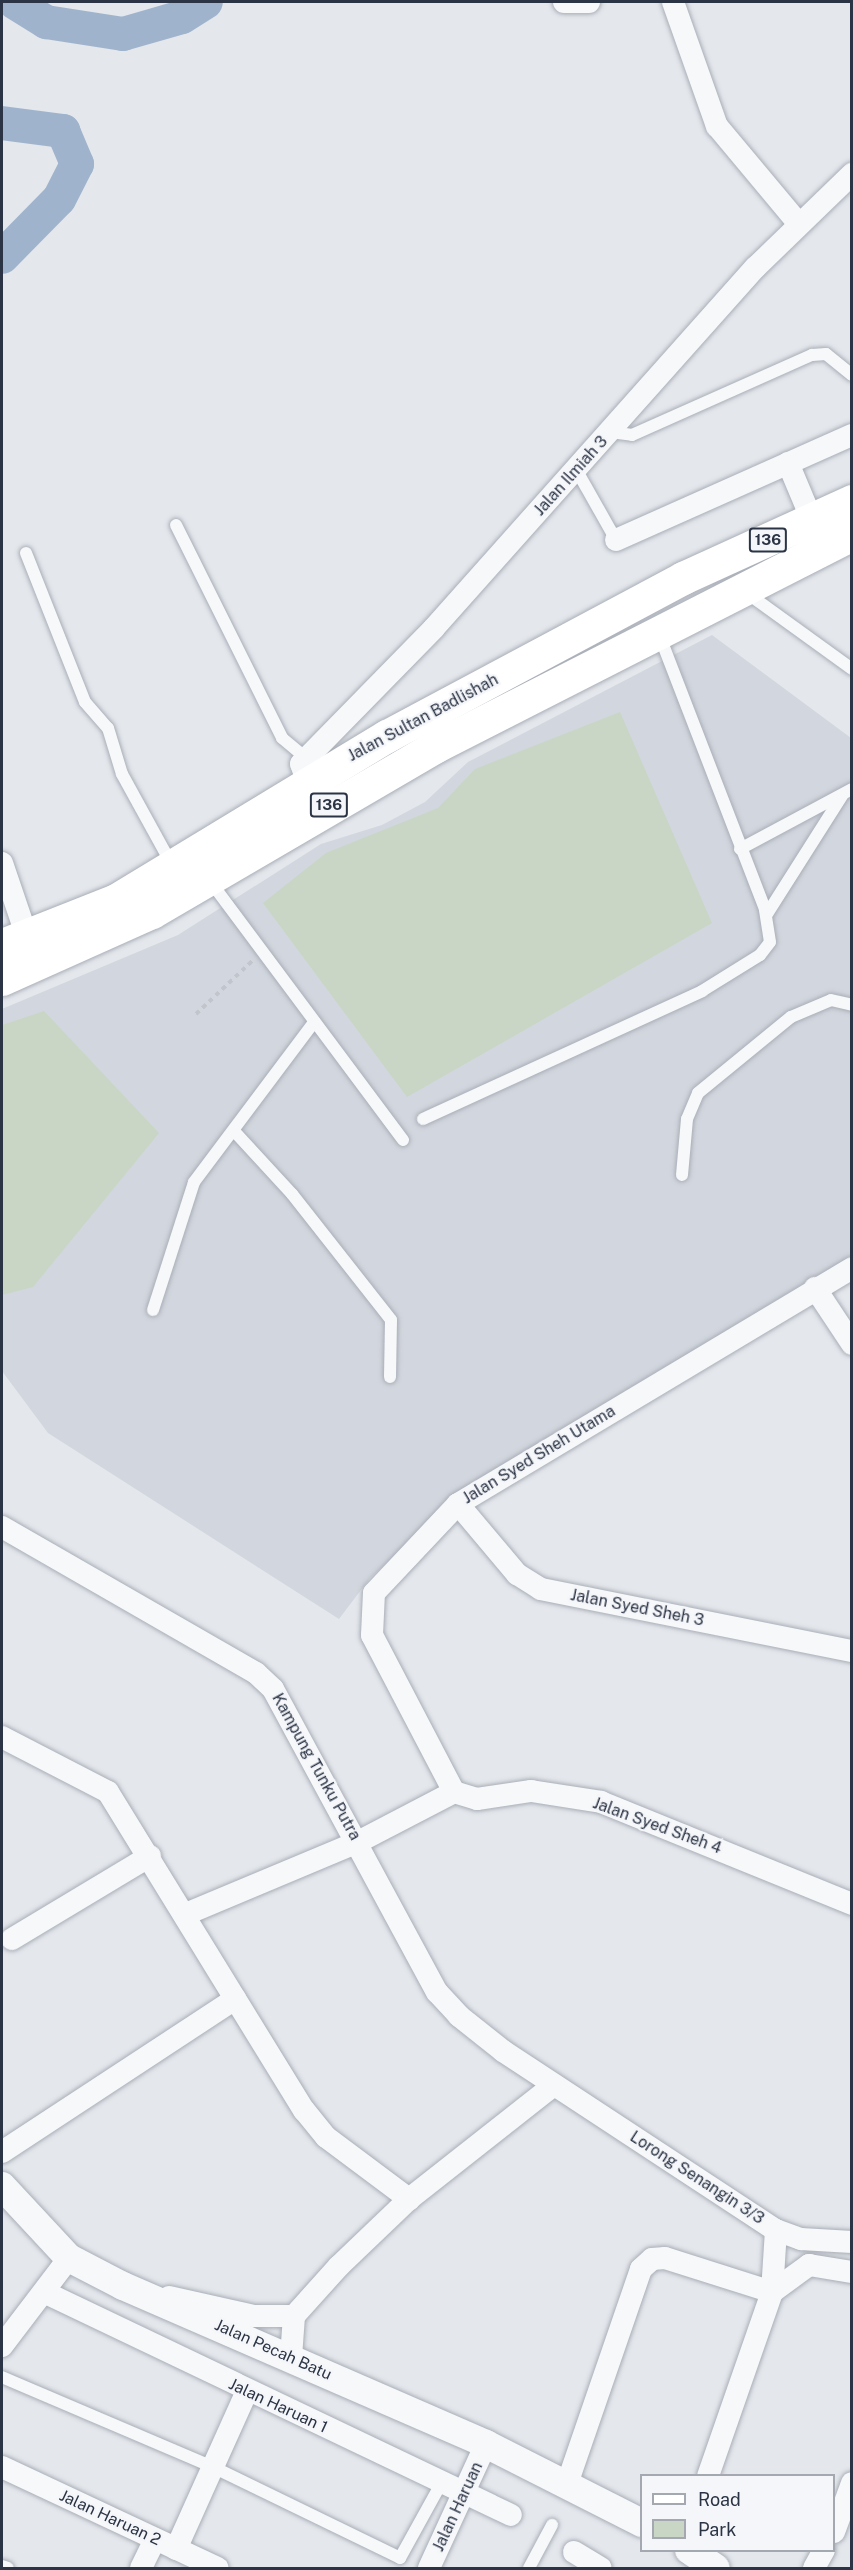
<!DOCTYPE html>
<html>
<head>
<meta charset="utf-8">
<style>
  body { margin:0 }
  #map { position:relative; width:853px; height:2570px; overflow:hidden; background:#e4e7ec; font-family:"Public Sans",sans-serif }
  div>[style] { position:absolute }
  .built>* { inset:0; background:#d2d6de }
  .green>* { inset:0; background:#c9d6c5 }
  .river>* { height:34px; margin:-17px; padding:0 17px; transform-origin:17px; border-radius:17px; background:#9fb4cc }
  .path>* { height:4px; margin-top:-2px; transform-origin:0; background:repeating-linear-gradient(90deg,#c2c5cb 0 4.5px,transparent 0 9px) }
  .roads { filter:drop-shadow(0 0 2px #a9aeb7) drop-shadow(0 0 2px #a9aeb7) }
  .service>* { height:12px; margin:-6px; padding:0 6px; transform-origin:6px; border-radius:6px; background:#f7f8fa }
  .minor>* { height:22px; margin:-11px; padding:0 11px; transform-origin:11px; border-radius:11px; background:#f7f8fa }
  .tertiary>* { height:28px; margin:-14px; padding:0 14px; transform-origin:14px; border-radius:14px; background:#f7f8fa }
  .primary>* { height:33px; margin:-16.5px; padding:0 16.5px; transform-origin:16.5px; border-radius:16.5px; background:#fff }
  span { translate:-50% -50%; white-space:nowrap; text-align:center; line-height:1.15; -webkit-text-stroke:4.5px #f4f6f9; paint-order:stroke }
  .shield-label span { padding:2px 4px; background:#f4f6f9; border:2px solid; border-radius:4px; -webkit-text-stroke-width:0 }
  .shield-label { font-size:15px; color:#2b3445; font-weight:700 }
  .street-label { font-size:16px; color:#2b3445 }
  .frame { position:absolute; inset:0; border:3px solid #2b3445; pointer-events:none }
  .legend { position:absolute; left:640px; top:2474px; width:195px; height:78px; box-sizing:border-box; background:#f4f6f9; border:2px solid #a4a8b1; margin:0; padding:8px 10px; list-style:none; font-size:18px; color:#2b3445 }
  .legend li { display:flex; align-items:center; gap:12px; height:30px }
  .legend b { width:30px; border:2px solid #a4a8b1 }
</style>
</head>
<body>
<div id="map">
  <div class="built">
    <i style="clip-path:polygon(712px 635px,851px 738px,851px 1264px,452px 1503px,370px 1578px,339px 1619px,48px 1433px,2px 1371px,2px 1009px,178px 935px,321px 844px,382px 825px,425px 802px,468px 762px)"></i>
  </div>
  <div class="green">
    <i style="clip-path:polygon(620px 712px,712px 923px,407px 1097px,263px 903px,326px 853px,438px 808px,475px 769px)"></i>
    <i style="clip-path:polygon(44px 1011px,159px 1133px,33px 1287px,2px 1295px,2px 1025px)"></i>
  </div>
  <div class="river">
    <i style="left:14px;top:2px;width:38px;rotate:32deg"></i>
    <i style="left:46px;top:22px;width:78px;rotate:8.9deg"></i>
    <i style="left:123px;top:34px;width:61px;rotate:-16.1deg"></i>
    <i style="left:182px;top:17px;width:28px;rotate:-32deg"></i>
    <i style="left:2px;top:123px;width:62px;rotate:7.5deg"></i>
    <i style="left:63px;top:131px;width:36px;rotate:67deg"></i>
    <i style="left:77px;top:164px;width:39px;rotate:117deg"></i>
    <i style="left:59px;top:199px;width:81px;rotate:134.5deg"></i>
  </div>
  <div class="path">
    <i style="left:196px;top:1014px;width:77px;rotate:-43.4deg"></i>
  </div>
  <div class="roads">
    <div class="service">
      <i style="left:611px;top:432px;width:21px;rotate:8deg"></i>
      <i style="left:632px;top:435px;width:197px;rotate:-24deg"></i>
      <i style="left:812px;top:355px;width:14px;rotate:-4deg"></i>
      <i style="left:826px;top:354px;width:33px;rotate:39deg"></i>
      <i style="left:577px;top:471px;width:79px;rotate:60.5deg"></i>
      <i style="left:176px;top:525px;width:238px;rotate:63.5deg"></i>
      <i style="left:282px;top:738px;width:33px;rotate:40deg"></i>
      <i style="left:26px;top:553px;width:160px;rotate:68.4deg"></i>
      <i style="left:85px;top:702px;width:35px;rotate:49deg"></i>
      <i style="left:108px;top:728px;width:48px;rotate:73.1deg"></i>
      <i style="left:122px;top:774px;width:104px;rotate:61.2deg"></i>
      <i style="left:744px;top:591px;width:133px;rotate:35.8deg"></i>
      <i style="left:740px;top:849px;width:127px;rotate:-28.2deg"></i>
      <i style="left:210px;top:881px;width:323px;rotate:53.3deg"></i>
      <i style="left:767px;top:914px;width:140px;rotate:-57.6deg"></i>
      <i style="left:423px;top:1119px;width:307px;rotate:-24.6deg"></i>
      <i style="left:702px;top:991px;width:68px;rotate:-31.8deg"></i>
      <i style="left:760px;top:955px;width:16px;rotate:-52deg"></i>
      <i style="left:770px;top:942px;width:33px;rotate:-99deg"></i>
      <i style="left:765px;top:909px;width:295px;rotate:-111.1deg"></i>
      <i style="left:234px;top:1131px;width:86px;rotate:47.4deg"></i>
      <i style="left:292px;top:1194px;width:160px;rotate:51.8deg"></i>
      <i style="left:391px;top:1320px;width:57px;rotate:91deg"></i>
      <i style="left:682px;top:1175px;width:56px;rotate:-84.9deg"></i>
      <i style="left:687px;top:1119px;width:28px;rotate:-67deg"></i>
      <i style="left:698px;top:1093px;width:120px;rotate:-39.3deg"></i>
      <i style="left:791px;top:1017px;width:43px;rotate:-23deg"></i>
      <i style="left:831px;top:1000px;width:22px;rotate:13deg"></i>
      <i style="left:153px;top:1310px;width:134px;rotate:-72.2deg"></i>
      <i style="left:194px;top:1182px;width:200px;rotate:-53.1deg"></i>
      <i style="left:2px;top:2377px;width:229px;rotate:23.1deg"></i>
      <i style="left:213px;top:2467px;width:208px;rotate:25.9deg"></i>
      <i style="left:400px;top:2558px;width:87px;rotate:-61.1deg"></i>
      <i style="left:2px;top:2566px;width:6px;rotate:18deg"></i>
      <i style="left:529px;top:2568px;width:49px;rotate:-61.9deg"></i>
    </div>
    <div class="minor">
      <i style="left:564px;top:2px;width:25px"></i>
      <i style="left:673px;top:2px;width:132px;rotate:70.5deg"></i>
      <i style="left:717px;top:126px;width:126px;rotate:50.1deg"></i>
      <i style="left:788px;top:463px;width:62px;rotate:67.2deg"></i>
      <i style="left:616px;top:540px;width:258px;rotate:-24deg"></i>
      <i style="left:307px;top:781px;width:18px;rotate:-109deg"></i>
      <i style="left:301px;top:764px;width:190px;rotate:-45.6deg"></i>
      <i style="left:434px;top:628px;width:484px;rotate:-48.3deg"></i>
      <i style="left:756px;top:267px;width:134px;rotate:-44.1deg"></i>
      <i style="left:2px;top:863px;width:78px;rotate:71.3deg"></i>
      <i style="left:815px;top:1288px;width:67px;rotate:56.5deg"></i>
      <i style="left:458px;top:1504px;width:92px;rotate:49.9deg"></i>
      <i style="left:517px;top:1574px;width:28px;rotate:32deg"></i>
      <i style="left:541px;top:1589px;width:317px;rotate:11.3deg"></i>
      <i style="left:2px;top:1527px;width:293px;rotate:29.9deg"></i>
      <i style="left:256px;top:1673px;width:23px;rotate:43deg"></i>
      <i style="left:273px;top:1689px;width:345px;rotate:61.6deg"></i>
      <i style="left:437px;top:1992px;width:33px;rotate:47deg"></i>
      <i style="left:459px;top:2016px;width:56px;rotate:38.5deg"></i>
      <i style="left:503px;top:2051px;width:326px;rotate:33.3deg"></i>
      <i style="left:776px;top:2230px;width:27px;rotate:20deg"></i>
      <i style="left:801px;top:2239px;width:51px;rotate:3.4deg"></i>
      <i style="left:2px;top:1737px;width:119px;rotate:27.4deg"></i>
      <i style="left:108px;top:1792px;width:374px;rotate:58.4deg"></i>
      <i style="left:304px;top:2110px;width:35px;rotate:51deg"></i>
      <i style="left:326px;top:2137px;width:104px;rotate:36.8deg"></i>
      <i style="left:454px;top:1792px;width:177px;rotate:-117.6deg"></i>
      <i style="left:372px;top:1635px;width:42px;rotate:-87.3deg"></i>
      <i style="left:374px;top:1593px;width:122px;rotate:-46.7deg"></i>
      <i style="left:458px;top:1504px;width:459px;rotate:-30.9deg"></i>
      <i style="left:454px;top:1792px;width:24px;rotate:17deg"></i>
      <i style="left:477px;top:1799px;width:55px;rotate:-8.4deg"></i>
      <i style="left:531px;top:1791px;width:71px;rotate:8.9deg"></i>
      <i style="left:601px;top:1802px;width:271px;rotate:22.1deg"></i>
      <i style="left:186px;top:1914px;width:186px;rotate:-22.7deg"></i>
      <i style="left:358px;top:1842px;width:108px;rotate:-27.5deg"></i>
      <i style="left:12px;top:1939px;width:161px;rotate:-31deg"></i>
      <i style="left:2px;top:2152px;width:279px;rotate:-33.3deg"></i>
      <i style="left:46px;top:2293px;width:515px;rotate:25.52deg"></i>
      <i style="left:169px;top:2297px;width:87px;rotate:12.6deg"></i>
      <i style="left:254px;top:2316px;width:40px"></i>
      <i style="left:2px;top:2346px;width:111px;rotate:-52.7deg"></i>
      <i style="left:291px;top:2357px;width:41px;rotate:-85.8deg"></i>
      <i style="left:294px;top:2316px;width:67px;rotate:-48deg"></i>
      <i style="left:339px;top:2266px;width:97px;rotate:-43.7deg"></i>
      <i style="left:409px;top:2199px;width:184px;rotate:-38.2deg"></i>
      <i style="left:2px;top:2467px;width:238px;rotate:25.1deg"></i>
      <i style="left:708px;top:2476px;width:195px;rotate:-70.8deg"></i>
      <i style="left:772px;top:2292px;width:62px;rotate:-86.3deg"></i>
      <i style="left:567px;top:2484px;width:227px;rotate:-71deg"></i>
      <i style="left:641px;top:2269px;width:15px;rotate:-42deg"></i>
      <i style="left:652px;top:2259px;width:13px;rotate:-4deg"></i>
      <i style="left:665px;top:2258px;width:112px;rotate:17.6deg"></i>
      <i style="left:772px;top:2292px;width:46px;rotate:-36.1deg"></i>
      <i style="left:809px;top:2265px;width:44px;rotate:9.2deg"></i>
      <i style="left:834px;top:2532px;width:52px;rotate:-69.8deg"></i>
      <i style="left:176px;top:2549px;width:173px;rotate:-65.8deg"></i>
      <i style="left:574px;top:2552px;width:31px;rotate:31deg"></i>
      <i style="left:141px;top:2568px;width:32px;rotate:-64deg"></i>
      <i style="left:429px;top:2568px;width:136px;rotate:-65.3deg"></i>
      <i style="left:814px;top:2568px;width:21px;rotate:-61deg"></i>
    </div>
    <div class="tertiary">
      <i style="left:2px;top:2186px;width:98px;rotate:47.1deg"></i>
      <i style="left:69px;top:2258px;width:61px;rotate:27.4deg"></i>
      <i style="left:123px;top:2286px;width:396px;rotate:23.5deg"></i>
      <i style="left:486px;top:2444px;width:175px;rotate:26.9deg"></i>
      <i style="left:689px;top:2550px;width:32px;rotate:34deg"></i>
    </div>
    <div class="primary">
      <i style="left:2px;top:945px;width:123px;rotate:-21.5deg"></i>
      <i style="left:116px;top:900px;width:317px;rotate:-31.2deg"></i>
      <i style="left:387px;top:736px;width:336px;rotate:-28.1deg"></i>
      <i style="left:683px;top:578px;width:186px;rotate:-24.5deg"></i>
      <i style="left:2px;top:979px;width:164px;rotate:-24.1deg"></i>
      <i style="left:152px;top:912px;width:329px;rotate:-30.3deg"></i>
      <i style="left:436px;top:746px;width:467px;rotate:-27deg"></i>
    </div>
  </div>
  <div class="shield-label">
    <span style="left:768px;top:540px">136</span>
    <span style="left:329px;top:805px">136</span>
  </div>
  <div class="street-label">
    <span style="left:571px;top:476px;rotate:-48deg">Jalan Ilmiah 3</span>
    <span style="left:423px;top:718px;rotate:-28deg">Jalan Sultan Badlishah</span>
    <span style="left:539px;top:1455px;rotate:-31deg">Jalan Syed Sheh Utama</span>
    <span style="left:637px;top:1608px;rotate:11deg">Jalan Syed Sheh 3</span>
    <span style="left:316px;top:1767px;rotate:61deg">Kampung Tunku Putra</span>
    <span style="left:657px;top:1826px;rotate:20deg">Jalan Syed Sheh 4</span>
    <span style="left:697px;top:2178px;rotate:33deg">Lorong Senangin 3/3</span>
    <span style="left:273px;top:2350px;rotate:24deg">Jalan Pecah Batu</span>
    <span style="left:278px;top:2406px;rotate:25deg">Jalan Haruan 1</span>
    <span style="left:458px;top:2507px;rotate:-65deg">Jalan Haruan</span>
    <span style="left:110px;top:2518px;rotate:25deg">Jalan Haruan 2</span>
  </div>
  <div class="frame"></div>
  <ul class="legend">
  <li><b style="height:8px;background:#fff"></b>Road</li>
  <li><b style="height:16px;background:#c9d6c5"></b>Park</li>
  </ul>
</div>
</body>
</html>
